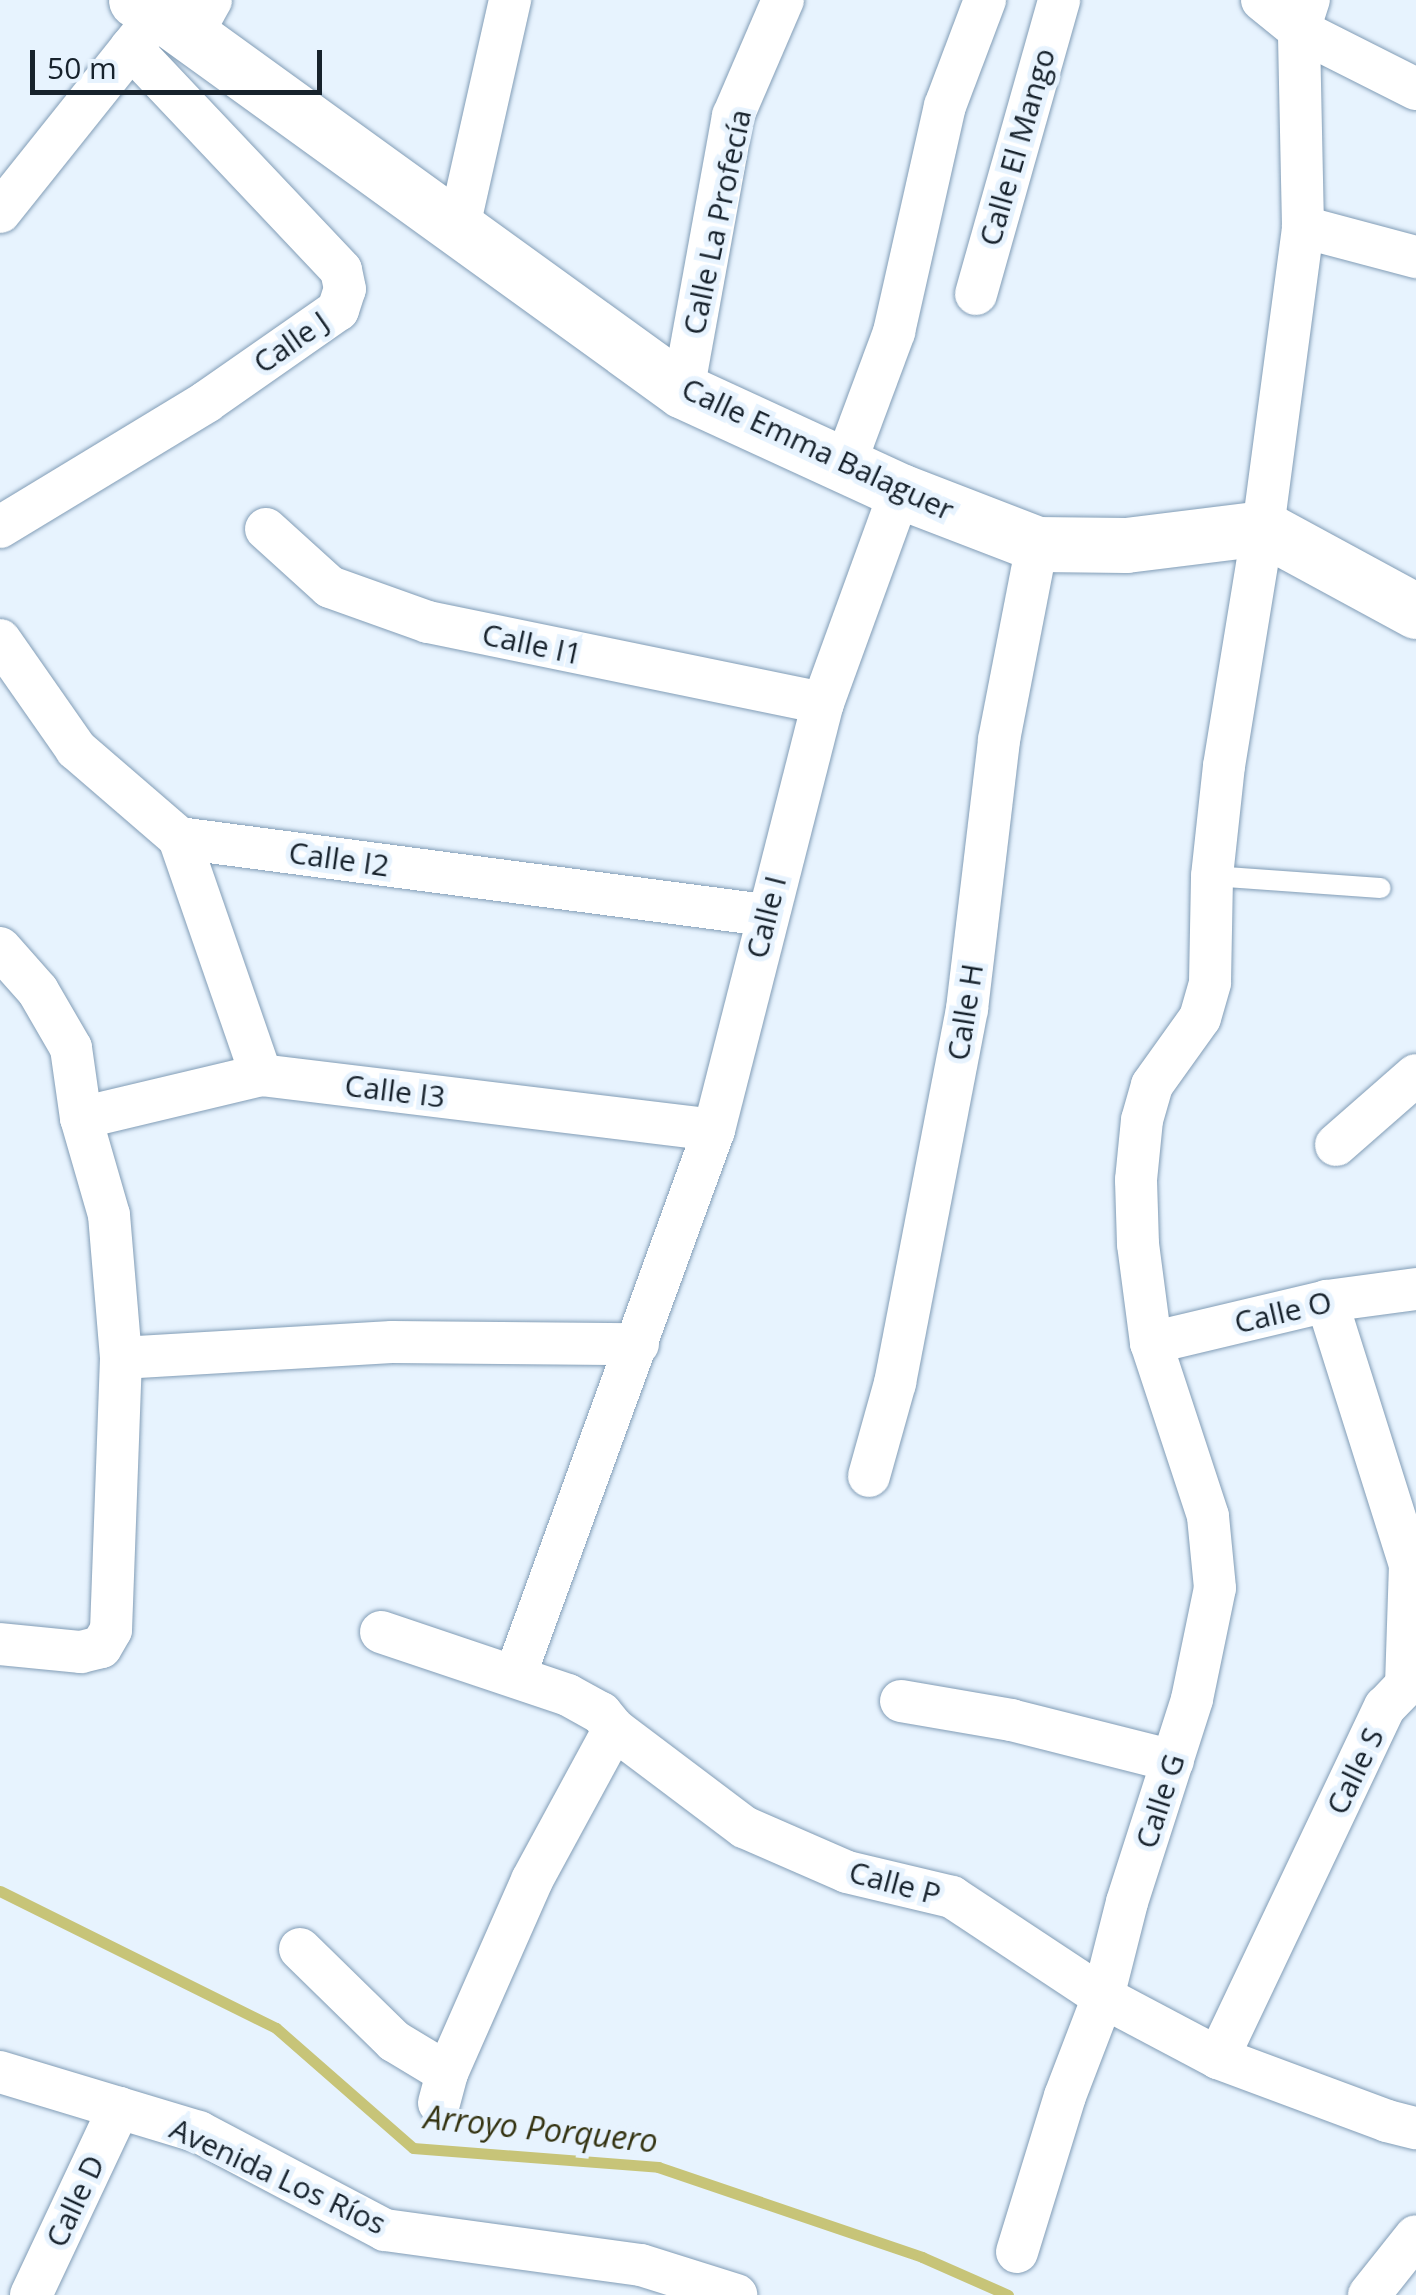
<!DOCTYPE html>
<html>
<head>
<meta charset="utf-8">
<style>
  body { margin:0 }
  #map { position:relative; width:1416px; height:2295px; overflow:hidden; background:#e7f3fe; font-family:"Open Sans",sans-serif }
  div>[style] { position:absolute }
  .stream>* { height:11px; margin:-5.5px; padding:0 5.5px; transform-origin:5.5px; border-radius:5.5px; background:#c7c478 }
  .roads { filter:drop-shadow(0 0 2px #829db6) drop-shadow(0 0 2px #829db6) }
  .lane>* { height:20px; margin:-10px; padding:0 10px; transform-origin:10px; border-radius:10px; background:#fff }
  .street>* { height:42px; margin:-21px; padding:0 21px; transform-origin:21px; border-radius:21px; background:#fff }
  .secondary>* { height:55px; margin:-27.5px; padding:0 27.5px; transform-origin:27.5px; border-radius:27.5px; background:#fff }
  span { translate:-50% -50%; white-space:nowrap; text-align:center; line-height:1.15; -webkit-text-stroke:10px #e7f3fe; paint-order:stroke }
  .street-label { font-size:30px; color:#17222c }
  .water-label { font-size:32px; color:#333210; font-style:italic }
  .scale { position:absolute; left:30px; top:50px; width:292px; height:45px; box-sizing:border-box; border:5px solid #17222c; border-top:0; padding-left:12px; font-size:30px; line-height:35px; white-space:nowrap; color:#17222c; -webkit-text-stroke:8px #e7f3fe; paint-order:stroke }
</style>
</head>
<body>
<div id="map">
  <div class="stream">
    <i style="left:0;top:1891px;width:308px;rotate:26.4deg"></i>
    <i style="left:276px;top:2028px;width:182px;rotate:41.2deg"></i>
    <i style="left:413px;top:2148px;width:246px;rotate:4.4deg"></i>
    <i style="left:658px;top:2167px;width:279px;rotate:18.8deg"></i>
    <i style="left:922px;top:2257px;width:94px;rotate:23.8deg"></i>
  </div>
  <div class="roads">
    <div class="lane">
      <i style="left:1212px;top:876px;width:169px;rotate:4.1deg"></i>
    </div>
    <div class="street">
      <i style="left:1262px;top:0;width:48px;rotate:39deg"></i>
      <i style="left:1299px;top:30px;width:131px;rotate:26.8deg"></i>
      <i style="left:191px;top:36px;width:41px;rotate:-60.9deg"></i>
      <i style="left:0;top:212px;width:236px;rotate:-51.4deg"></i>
      <i style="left:1303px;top:227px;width:117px;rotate:14.9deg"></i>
      <i style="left:458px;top:231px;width:237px;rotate:-77.3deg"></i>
      <i style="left:976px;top:294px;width:305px;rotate:-74.2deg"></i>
      <i style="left:683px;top:391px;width:280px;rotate:-79.7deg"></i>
      <i style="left:733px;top:116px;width:126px;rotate:-66.7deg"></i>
      <i style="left:845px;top:464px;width:141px;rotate:-69.6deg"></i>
      <i style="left:894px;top:332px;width:232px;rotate:-77.3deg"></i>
      <i style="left:945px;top:106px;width:113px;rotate:-69.3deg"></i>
      <i style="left:0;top:527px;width:241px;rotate:-31.2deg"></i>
      <i style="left:206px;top:402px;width:161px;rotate:-34.9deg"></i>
      <i style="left:338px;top:310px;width:22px;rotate:-72deg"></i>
      <i style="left:345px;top:289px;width:19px;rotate:-102deg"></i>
      <i style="left:341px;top:270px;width:306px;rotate:-133.4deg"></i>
      <i style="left:266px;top:529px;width:86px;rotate:42.2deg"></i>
      <i style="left:330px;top:587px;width:104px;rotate:19.7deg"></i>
      <i style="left:428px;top:622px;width:403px;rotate:11.6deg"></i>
      <i style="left:0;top:640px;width:133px;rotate:55.1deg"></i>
      <i style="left:76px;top:749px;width:136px;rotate:40.8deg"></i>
      <i style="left:179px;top:838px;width:591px;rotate:7.49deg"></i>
      <i style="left:179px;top:838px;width:251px;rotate:70.9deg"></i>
      <i style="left:0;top:948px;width:57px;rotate:48.5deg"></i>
      <i style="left:38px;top:991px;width:66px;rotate:59.9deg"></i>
      <i style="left:71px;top:1048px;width:71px;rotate:81.9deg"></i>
      <i style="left:81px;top:1118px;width:101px;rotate:73.9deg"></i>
      <i style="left:109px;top:1215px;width:144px;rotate:85.2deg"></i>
      <i style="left:121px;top:1358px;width:272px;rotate:92.1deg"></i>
      <i style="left:111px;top:1630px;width:20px;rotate:120deg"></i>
      <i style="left:101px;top:1647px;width:21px;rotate:166deg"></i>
      <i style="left:81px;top:1652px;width:81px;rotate:-174.4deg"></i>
      <i style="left:81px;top:1118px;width:185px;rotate:-13.4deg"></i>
      <i style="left:261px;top:1075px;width:456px;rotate:6.9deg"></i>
      <i style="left:1336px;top:1145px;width:106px;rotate:-41.2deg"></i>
      <i style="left:1151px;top:1343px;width:181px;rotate:-13.4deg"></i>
      <i style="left:1327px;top:1301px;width:90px;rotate:-7.7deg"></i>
      <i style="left:121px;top:1358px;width:271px;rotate:-3.4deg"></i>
      <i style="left:392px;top:1342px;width:246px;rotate:0.5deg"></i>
      <i style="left:869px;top:1476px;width:97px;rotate:-74.4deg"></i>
      <i style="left:895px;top:1383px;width:381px;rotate:-79.1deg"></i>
      <i style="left:967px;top:1009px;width:271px;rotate:-83.2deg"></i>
      <i style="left:999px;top:740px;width:200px;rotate:-79deg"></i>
      <i style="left:381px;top:1632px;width:197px;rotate:18.6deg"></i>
      <i style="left:568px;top:1695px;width:38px;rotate:29deg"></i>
      <i style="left:601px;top:1713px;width:21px;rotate:51deg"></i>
      <i style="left:614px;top:1729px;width:163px;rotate:37deg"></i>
      <i style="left:744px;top:1827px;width:112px;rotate:23.6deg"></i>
      <i style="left:847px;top:1872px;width:108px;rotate:13.4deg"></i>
      <i style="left:952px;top:1897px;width:181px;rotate:33.5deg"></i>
      <i style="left:1103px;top:1997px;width:130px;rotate:27.9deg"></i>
      <i style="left:1218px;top:2058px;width:180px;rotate:20.4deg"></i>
      <i style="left:1387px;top:2121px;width:30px;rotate:14deg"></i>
      <i style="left:515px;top:1676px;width:581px;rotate:-69.97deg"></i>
      <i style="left:714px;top:1130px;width:441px;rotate:-75.7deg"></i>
      <i style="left:823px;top:703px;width:226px;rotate:-70deg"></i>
      <i style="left:901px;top:1701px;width:112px;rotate:9.8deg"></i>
      <i style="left:1011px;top:1720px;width:167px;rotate:14.2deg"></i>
      <i style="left:300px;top:1949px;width:132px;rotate:44.4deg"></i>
      <i style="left:394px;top:2041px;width:62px;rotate:31.1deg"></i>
      <i style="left:1218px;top:2058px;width:389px;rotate:-64.6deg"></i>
      <i style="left:1385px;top:1707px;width:30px;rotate:-46deg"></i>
      <i style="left:1406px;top:1685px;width:120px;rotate:-88.1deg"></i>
      <i style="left:1410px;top:1565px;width:277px;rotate:-107.5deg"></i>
      <i style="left:0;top:2072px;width:208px;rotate:16.8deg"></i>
      <i style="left:199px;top:2132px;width:210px;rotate:27.8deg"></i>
      <i style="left:385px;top:2230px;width:258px;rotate:7.8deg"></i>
      <i style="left:641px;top:2265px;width:100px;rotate:17.5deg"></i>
      <i style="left:439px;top:2103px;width:31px;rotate:-75deg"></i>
      <i style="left:447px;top:2073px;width:211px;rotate:-66.2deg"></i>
      <i style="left:532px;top:1880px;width:172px;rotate:-61.5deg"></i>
      <i style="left:1017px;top:2252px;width:163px;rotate:-72.9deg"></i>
      <i style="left:1065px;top:2096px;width:106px;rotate:-69deg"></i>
      <i style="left:1103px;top:1997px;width:98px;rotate:-75.8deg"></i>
      <i style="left:1127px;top:1902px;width:213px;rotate:-72.2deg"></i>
      <i style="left:1192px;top:1699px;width:113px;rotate:-78.3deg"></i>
      <i style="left:1215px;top:1588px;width:72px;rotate:-95.6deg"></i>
      <i style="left:1208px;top:1516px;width:182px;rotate:-108.2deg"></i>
      <i style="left:1151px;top:1343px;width:100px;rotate:-97.5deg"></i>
      <i style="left:1138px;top:1244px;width:64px;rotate:-91.8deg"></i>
      <i style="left:1136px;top:1180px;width:60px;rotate:-84.3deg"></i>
      <i style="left:1142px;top:1120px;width:36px;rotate:-74deg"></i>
      <i style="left:1152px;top:1085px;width:82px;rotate:-54.4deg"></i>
      <i style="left:1200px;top:1018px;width:37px;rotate:-74deg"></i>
      <i style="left:1210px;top:982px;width:106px;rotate:-88.9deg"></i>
      <i style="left:1212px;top:876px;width:111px;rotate:-83.8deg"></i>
      <i style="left:1224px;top:766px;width:241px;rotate:-80.7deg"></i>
      <i style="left:1263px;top:528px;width:304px;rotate:-82.4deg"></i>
      <i style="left:1303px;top:227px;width:197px;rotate:-91.2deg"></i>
      <i style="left:1299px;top:30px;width:32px;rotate:-72deg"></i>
      <i style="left:31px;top:2295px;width:207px;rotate:-64.8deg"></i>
      <i style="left:1369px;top:2295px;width:75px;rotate:-51.5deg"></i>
    </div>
    <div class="secondary">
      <i style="left:136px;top:0;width:27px;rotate:28deg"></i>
      <i style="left:160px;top:13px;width:645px;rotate:35.86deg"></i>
      <i style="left:683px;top:391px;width:239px;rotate:24.7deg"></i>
      <i style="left:900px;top:491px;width:147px;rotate:21.1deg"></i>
      <i style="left:1037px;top:544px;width:89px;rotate:0.6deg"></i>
      <i style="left:1126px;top:545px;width:138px;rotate:-7.1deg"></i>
      <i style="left:1263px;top:528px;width:174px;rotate:28.5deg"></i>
    </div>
  </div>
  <div class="street-label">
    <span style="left:1017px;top:147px;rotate:-74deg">Calle El Mango</span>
    <span style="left:717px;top:222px;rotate:-78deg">Calle La Profecía</span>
    <span style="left:291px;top:342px;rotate:-35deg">Calle J</span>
    <span style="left:818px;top:449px;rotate:25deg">Calle Emma Balaguer</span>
    <span style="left:532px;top:644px;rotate:12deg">Calle I1</span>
    <span style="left:339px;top:859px;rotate:8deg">Calle I2</span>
    <span style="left:766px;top:917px;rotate:-76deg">Calle I</span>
    <span style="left:965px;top:1012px;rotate:-81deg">Calle H</span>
    <span style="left:395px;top:1091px;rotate:7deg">Calle I3</span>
    <span style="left:1283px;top:1312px;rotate:-13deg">Calle O</span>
    <span style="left:1355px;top:1771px;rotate:-64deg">Calle S</span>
    <span style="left:1160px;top:1801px;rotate:-72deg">Calle G</span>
    <span style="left:895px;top:1883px;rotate:15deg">Calle P</span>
    <span style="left:278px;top:2176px;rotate:25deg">Avenida Los Ríos</span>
    <span style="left:75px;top:2201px;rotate:-65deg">Calle D</span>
  </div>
  <div class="water-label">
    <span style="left:541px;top:2129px;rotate:6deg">Arroyo Porquero</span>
  </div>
  <div class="scale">50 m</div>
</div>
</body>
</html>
